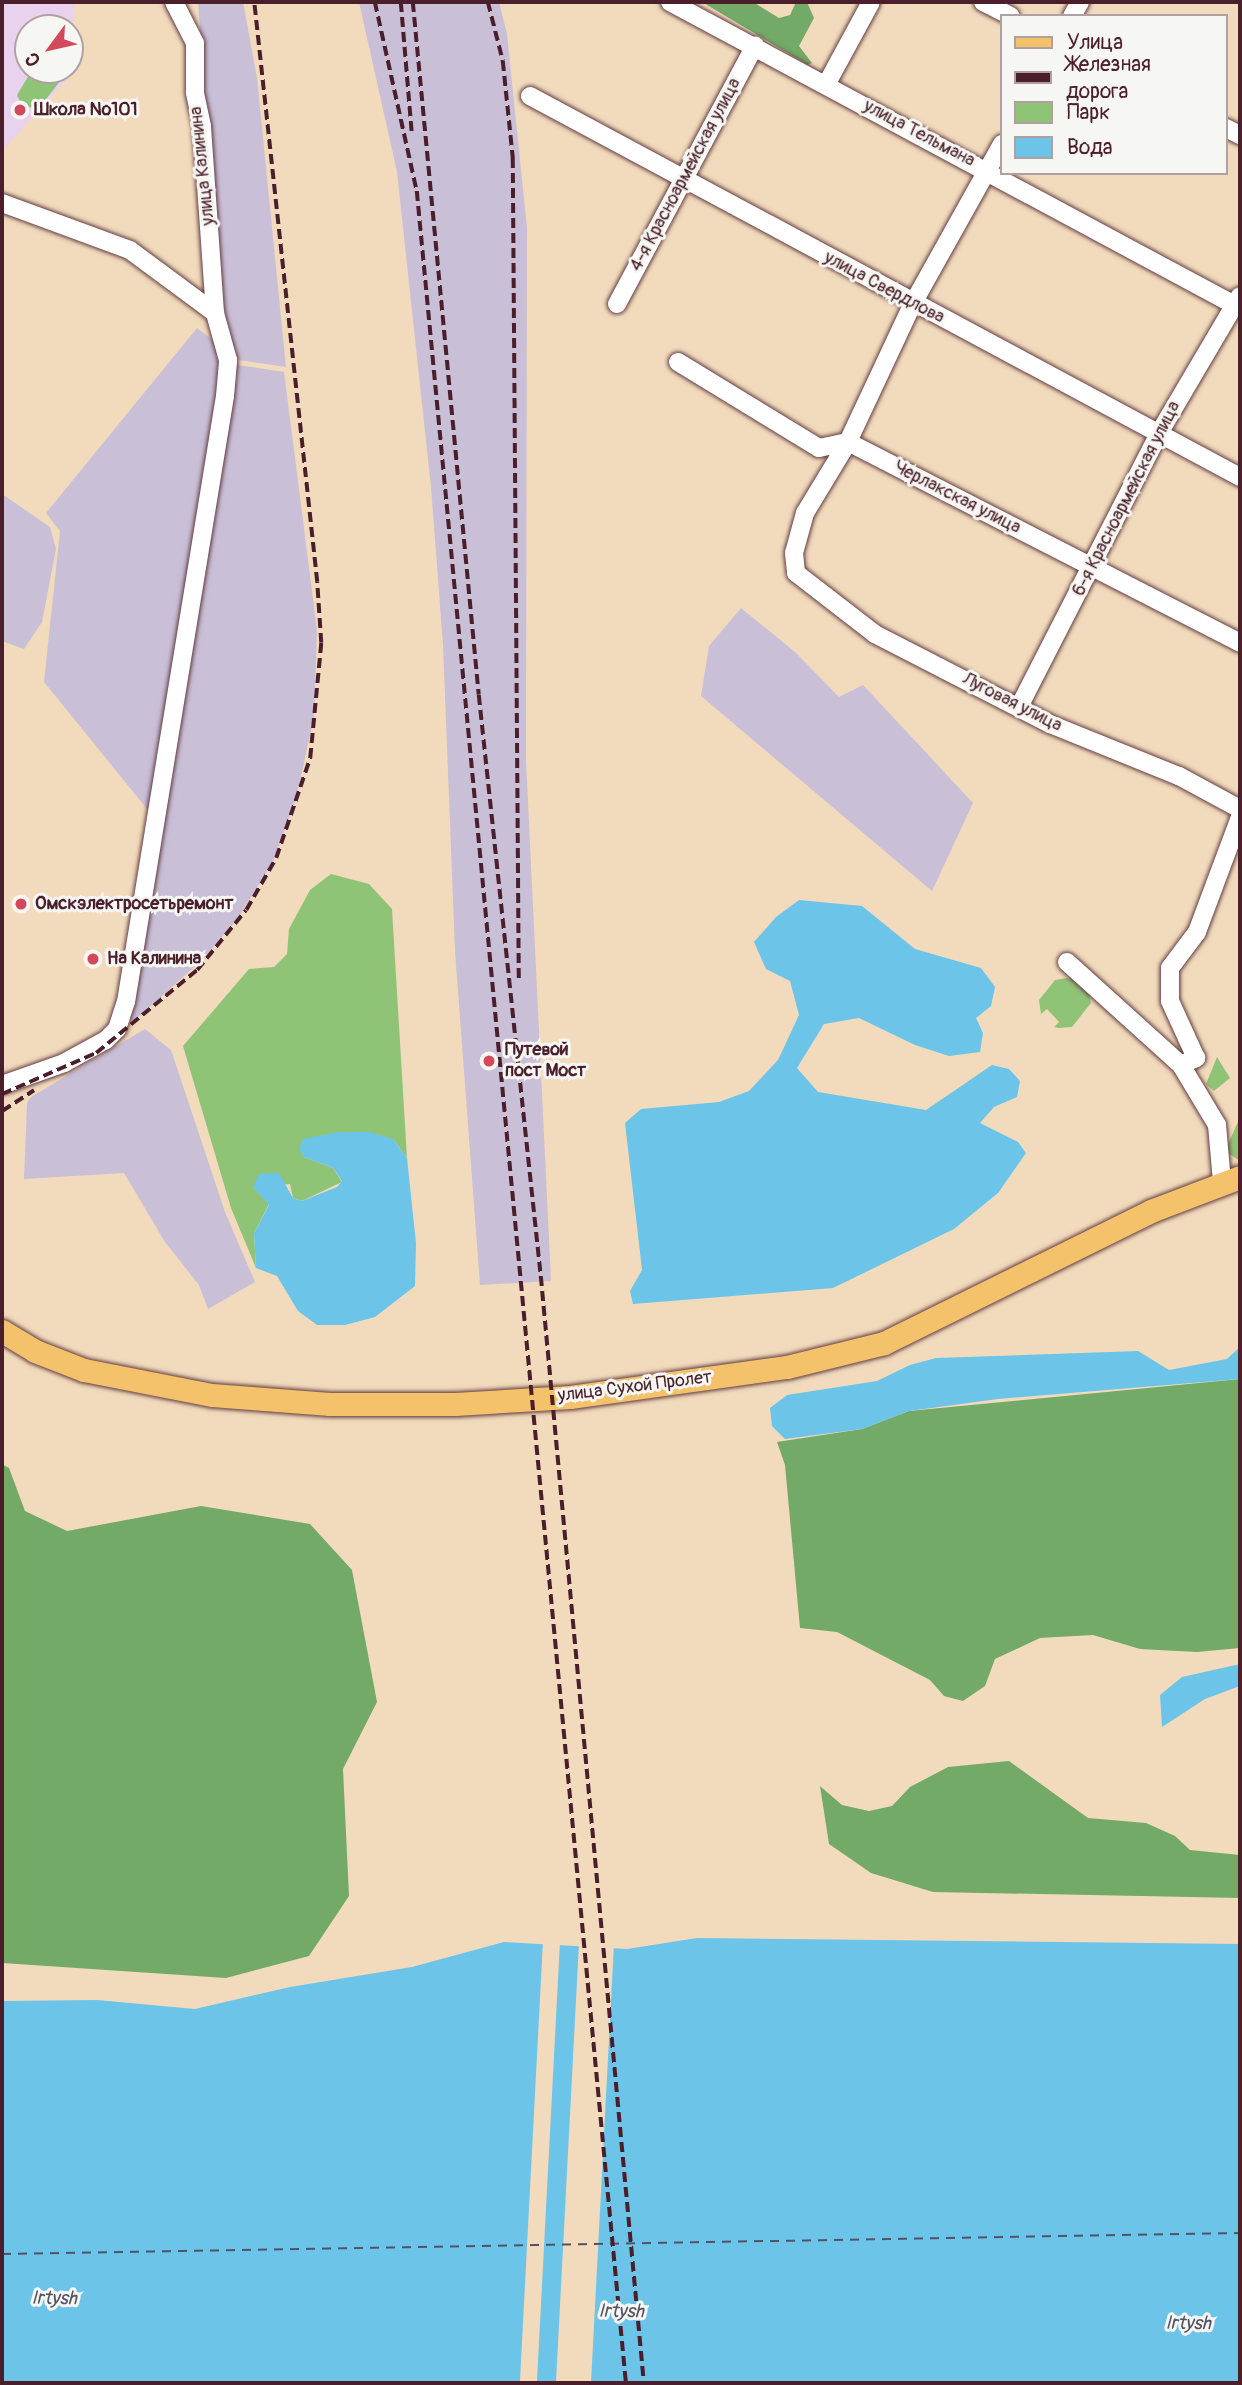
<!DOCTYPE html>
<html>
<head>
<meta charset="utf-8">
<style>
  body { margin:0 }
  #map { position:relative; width:1242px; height:2385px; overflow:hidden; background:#f2dbbc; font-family:Pangolin,sans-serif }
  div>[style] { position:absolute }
  .built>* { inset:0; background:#e8d2ee }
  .industrial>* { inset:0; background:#c9bfd7 }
  .green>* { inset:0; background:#8fc477 }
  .forest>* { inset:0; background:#73aa68 }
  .water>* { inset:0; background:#6cc4e9 }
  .pier>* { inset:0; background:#f2dbbc; transform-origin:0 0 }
  .ferry>* { height:2px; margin-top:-1px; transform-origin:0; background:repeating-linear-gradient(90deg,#545164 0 9px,transparent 0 16px) }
  .roads { filter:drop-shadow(0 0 2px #633b41) drop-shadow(0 0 2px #633b41) }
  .minor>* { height:18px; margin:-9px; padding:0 9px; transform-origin:9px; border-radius:9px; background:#fff }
  .major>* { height:23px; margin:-11.5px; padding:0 11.5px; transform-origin:11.5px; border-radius:11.5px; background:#f4c26a }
  .rail>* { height:3.5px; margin-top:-1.75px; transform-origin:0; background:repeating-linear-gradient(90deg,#4a1f2b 0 10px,transparent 0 15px) }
  .dots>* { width:19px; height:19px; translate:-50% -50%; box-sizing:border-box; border:4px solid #f6f6f2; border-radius:50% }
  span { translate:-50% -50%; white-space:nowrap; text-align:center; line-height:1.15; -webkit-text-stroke:6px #f6f6f2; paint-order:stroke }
  .poi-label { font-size:18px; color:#4a1f2b; font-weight:700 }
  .left { translate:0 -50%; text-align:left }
  .street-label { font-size:18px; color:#4a1f2b }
  .water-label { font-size:19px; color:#545164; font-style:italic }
  .frame { position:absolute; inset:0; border:4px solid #4a1f2b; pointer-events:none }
  .legend { position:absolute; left:1000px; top:14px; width:228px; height:161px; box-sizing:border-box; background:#f6f6f2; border:2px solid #b1a0a2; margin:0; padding:9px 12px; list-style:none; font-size:21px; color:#4a1f2b }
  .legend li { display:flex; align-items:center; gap:14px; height:35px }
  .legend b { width:35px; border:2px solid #b1a0a2 }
  .north { position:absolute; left:14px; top:14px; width:70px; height:70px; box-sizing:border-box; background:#f6f6f2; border:2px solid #b1a0a2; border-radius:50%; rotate:237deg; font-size:19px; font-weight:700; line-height:28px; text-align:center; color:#4a1f2b }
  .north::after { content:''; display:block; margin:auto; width:24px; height:32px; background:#d1495b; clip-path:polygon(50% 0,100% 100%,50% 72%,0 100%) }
</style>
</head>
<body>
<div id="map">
  <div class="built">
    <i style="clip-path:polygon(evenodd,2px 2px,74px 2px,72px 74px,4px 149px,2px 2px,28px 28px,70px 28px,70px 70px,28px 70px,28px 28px)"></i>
  </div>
  <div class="industrial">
    <i style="clip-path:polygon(198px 2px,243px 2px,257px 78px,286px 367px,239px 360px,222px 318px)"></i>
    <i style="clip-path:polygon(359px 2px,499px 2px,507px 34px,527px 228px,526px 760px,551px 1281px,480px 1285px,455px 951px,443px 645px,431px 487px,397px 172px)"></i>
    <i style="clip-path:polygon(197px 328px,230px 353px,237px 365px,284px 372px,317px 630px,314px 717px,296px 799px,273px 862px,236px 921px,202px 960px,134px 1021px,126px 1017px,160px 825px,44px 682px,60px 531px,46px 513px)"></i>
    <i style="clip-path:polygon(2px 494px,50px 527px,56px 549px,42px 622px,24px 649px,2px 641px)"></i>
    <i style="clip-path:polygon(741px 608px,795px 652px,839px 697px,863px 685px,973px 803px,932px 891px,701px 696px,709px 646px)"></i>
    <i style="clip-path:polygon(145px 1029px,171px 1050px,225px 1212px,255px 1282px,208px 1309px,199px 1285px,165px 1242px,124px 1173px,24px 1179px,27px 1103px,31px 1097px)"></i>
  </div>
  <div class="green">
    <i style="clip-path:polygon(32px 70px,69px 70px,43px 103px,33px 108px,22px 105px,17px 95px)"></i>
    <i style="clip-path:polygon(331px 874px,369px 884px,392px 909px,407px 1158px,393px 1139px,304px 1157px,333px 1168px,342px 1182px,302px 1201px,293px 1198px,290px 1184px,254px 1188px,269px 1204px,254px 1233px,256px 1268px,231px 1208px,183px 1046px,249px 969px,274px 967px,287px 954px,289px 929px,310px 890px)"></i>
    <i style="clip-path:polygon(1067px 978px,1077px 980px,1089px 993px,1091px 1003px,1072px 1027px,1059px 1028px,1054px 1027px,1059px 1022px,1047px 1009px,1041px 1014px,1039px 1000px,1055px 980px)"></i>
    <i style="clip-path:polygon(1217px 1057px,1230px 1078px,1214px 1091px,1206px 1084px)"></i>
    <i style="clip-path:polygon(1240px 1117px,1240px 1161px,1225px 1151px)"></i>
  </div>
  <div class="forest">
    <i style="clip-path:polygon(702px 2px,753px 2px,779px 18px,790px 15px,796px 2px,807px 2px,814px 18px,799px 46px,812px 63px,808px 65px)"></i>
    <i style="clip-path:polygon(1240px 1379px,1240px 1648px,1197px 1652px,1140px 1649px,1093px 1635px,1040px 1638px,995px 1659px,985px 1686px,963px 1701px,944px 1696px,930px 1680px,837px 1632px,800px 1628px,785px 1465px,777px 1442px,862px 1429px,909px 1411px)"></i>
    <i style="clip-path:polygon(2px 1464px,9px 1468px,25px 1511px,67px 1531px,201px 1506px,310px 1524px,352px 1570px,377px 1702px,343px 1769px,349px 1896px,309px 1956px,226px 1978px,2px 1963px)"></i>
    <i style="clip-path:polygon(1009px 1761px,1088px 1818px,1146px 1823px,1175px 1836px,1190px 1850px,1240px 1855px,1240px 1898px,933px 1892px,871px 1873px,829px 1844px,820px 1786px,842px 1805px,869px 1811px,892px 1806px,910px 1787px,948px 1767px)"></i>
  </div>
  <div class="water">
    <i style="clip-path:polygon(799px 900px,862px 906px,915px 949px,981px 968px,995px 987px,991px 1006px,976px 1018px,983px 1033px,980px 1052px,949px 1056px,915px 1045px,859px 1018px,824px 1024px,797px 1068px,818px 1092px,926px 1110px,992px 1065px,1009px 1069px,1020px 1081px,1017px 1097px,994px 1107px,980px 1123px,1018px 1142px,1026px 1153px,998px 1193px,954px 1229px,833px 1288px,633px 1304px,630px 1291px,642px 1270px,625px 1123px,641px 1109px,719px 1102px,749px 1091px,778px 1060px,799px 1015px,790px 981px,766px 969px,754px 942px,776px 917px)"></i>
    <i style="clip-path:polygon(339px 1132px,369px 1132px,393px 1139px,407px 1158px,416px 1243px,415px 1286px,375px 1317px,345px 1325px,317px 1325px,298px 1311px,277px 1276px,256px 1268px,254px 1233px,269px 1205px,253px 1187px,259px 1174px,279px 1173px,293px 1198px,302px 1201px,337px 1187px,342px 1181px,333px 1168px,304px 1157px,299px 1149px,303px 1139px)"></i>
    <i style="clip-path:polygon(1240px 1347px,1240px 1379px,998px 1399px,909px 1411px,862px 1429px,785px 1439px,772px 1426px,770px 1408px,787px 1395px,877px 1381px,910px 1365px,936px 1358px,1138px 1351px,1169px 1370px,1227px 1359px)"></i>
    <i style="clip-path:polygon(1240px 1664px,1240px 1686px,1205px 1699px,1162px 1727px,1160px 1695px,1182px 1677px)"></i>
    <i style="clip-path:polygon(697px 1938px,1240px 1944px,1240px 2383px,2px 2383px,2px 2001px,97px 2000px,195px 2009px,290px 1987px,412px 1967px,504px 1942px,627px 1949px)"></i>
  </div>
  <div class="pier">
    <i style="left:543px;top:1941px;width:17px;height:444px;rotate:3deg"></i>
    <i style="left:579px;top:1943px;width:35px;height:442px;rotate:3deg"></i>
  </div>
  <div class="ferry">
    <i style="left:2px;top:2254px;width:1238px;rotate:-0.97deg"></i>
  </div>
  <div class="roads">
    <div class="minor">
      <i style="left:670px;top:2px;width:647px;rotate:28.23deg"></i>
      <i style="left:983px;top:2px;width:31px;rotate:27deg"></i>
      <i style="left:1072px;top:16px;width:16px;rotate:-60deg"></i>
      <i style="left:826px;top:85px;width:94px;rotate:-61.5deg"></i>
      <i style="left:530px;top:96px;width:806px;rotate:28.22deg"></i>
      <i style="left:1226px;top:128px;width:16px;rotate:27deg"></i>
      <i style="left:1002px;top:144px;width:182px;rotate:119.2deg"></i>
      <i style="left:913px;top:303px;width:153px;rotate:115.1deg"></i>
      <i style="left:848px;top:442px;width:83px;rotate:121.2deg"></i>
      <i style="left:805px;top:513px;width:41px;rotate:105.4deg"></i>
      <i style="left:794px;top:553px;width:20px;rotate:84deg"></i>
      <i style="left:796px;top:573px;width:100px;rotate:37.7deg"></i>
      <i style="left:875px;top:634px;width:197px;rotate:27.2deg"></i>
      <i style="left:1050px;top:724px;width:139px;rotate:22deg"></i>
      <i style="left:1179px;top:776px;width:69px;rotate:28.4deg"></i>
      <i style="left:2px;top:203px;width:136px;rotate:20.2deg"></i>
      <i style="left:130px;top:250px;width:106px;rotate:36.5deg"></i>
      <i style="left:617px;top:304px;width:293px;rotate:-61.9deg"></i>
      <i style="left:678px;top:362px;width:165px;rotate:31.4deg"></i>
      <i style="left:819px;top:448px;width:30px;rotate:-12deg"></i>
      <i style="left:848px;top:442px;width:441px;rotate:27.1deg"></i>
      <i style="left:1020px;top:705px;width:303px;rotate:-62.9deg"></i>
      <i style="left:1158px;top:435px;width:161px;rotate:-59.5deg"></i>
      <i style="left:1067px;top:962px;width:154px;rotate:42.1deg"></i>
      <i style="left:1181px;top:1065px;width:70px;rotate:59deg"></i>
      <i style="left:1217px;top:1125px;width:57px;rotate:85deg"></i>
      <i style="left:1181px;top:1065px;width:17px;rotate:-25deg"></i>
      <i style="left:1196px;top:1058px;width:63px;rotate:-114.5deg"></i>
      <i style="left:1170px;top:1001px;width:33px;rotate:-90deg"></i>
      <i style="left:1170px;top:968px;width:45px;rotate:-53.1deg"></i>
      <i style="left:1197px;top:932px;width:123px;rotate:-69.5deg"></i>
      <i style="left:2px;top:1085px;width:66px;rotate:-19.5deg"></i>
      <i style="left:64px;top:1063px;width:48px;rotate:-28.7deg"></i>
      <i style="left:106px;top:1040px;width:16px;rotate:-45deg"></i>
      <i style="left:117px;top:1029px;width:28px;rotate:-72deg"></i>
      <i style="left:126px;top:1002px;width:614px;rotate:-80.72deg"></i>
      <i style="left:225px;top:396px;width:36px;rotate:-85deg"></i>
      <i style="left:228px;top:360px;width:49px;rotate:-105.5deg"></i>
      <i style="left:215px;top:313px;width:187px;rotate:-94deg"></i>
      <i style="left:202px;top:126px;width:35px;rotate:-102deg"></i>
      <i style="left:195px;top:92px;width:49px;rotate:-90deg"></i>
      <i style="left:195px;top:43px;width:46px;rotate:-117.1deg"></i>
    </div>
    <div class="major">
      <i style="left:2px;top:1331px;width:39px;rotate:31deg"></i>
      <i style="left:35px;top:1351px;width:53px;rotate:21.2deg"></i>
      <i style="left:84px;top:1370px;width:130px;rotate:11.1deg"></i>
      <i style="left:212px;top:1395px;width:118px;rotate:4.4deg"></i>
      <i style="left:330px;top:1404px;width:125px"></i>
      <i style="left:455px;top:1404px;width:115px;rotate:-3.5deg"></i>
      <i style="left:570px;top:1397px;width:219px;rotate:-7.9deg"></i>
      <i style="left:787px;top:1367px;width:100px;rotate:-13.9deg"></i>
      <i style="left:884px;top:1343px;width:298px;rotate:-26.3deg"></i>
      <i style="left:1151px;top:1211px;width:95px;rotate:-20.9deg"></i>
    </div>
  </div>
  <div class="rail">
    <i style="left:375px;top:2px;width:194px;rotate:77.5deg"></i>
    <i style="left:417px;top:191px;width:2202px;rotate:84.55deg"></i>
    <i style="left:401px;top:2px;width:132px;rotate:85.2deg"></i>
    <i style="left:413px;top:2px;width:696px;rotate:84.56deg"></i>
    <i style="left:479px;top:695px;width:584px;rotate:83.91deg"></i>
    <i style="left:541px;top:1276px;width:1112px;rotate:84.68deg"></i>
    <i style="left:488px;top:2px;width:61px;rotate:75.7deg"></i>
    <i style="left:503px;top:61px;width:98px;rotate:84.1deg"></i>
    <i style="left:513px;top:158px;width:824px;rotate:89.58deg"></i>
    <i style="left:2px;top:1094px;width:103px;rotate:-23.6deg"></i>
    <i style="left:96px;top:1053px;width:131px;rotate:-39.4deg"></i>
    <i style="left:197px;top:970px;width:77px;rotate:-50.8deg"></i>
    <i style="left:246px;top:910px;width:60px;rotate:-60deg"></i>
    <i style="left:276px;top:858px;width:106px;rotate:-71.2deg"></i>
    <i style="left:310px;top:758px;width:116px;rotate:-84.5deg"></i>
    <i style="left:321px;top:643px;width:61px;rotate:-93.8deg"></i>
    <i style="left:317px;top:582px;width:583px;rotate:-96.2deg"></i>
    <i style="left:2px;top:1111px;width:38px;rotate:-33deg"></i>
  </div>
  <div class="dots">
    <i style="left:20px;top:110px;background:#d1495b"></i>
    <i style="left:21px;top:904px;background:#d1495b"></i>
    <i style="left:93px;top:959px;background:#d1495b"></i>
    <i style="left:489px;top:1061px;background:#d1495b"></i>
  </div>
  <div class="poi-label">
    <span class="left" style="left:34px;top:110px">Школа №101</span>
    <span class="left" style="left:35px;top:904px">Омскэлектросетьремонт</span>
    <span class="left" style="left:107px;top:959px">На Калинина</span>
    <span class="left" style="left:505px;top:1061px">Путевой<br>пост Мост</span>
  </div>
  <div class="street-label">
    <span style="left:919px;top:134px;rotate:28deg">улица Тельмана</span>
    <span style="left:203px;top:166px;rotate:-96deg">улица Калинина</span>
    <span style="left:686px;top:175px;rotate:-62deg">4-я Красноармейская улица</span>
    <span style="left:884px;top:288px;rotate:28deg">улица Свердлова</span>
    <span style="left:957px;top:498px;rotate:27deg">Черлакская улица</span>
    <span style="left:1127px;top:499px;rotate:-63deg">6-я Красноармейская улица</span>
    <span style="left:1012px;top:703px;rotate:27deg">Луговая улица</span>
    <span style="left:635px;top:1387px;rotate:-7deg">улица Сухой Пролет</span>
  </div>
  <div class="water-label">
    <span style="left:54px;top:2299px;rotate:1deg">Irtysh</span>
    <span style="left:621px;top:2312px;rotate:1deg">Irtysh</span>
    <span style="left:1188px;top:2324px;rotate:1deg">Irtysh</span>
  </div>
  <div class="frame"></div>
  <ul class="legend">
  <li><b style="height:9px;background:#f4c26a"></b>Улица</li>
  <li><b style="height:9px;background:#4a1f2b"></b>Железная дорога</li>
  <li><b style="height:19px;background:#8fc477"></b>Парк</li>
  <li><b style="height:19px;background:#6cc4e9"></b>Вода</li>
  </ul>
  <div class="north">С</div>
</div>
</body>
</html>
